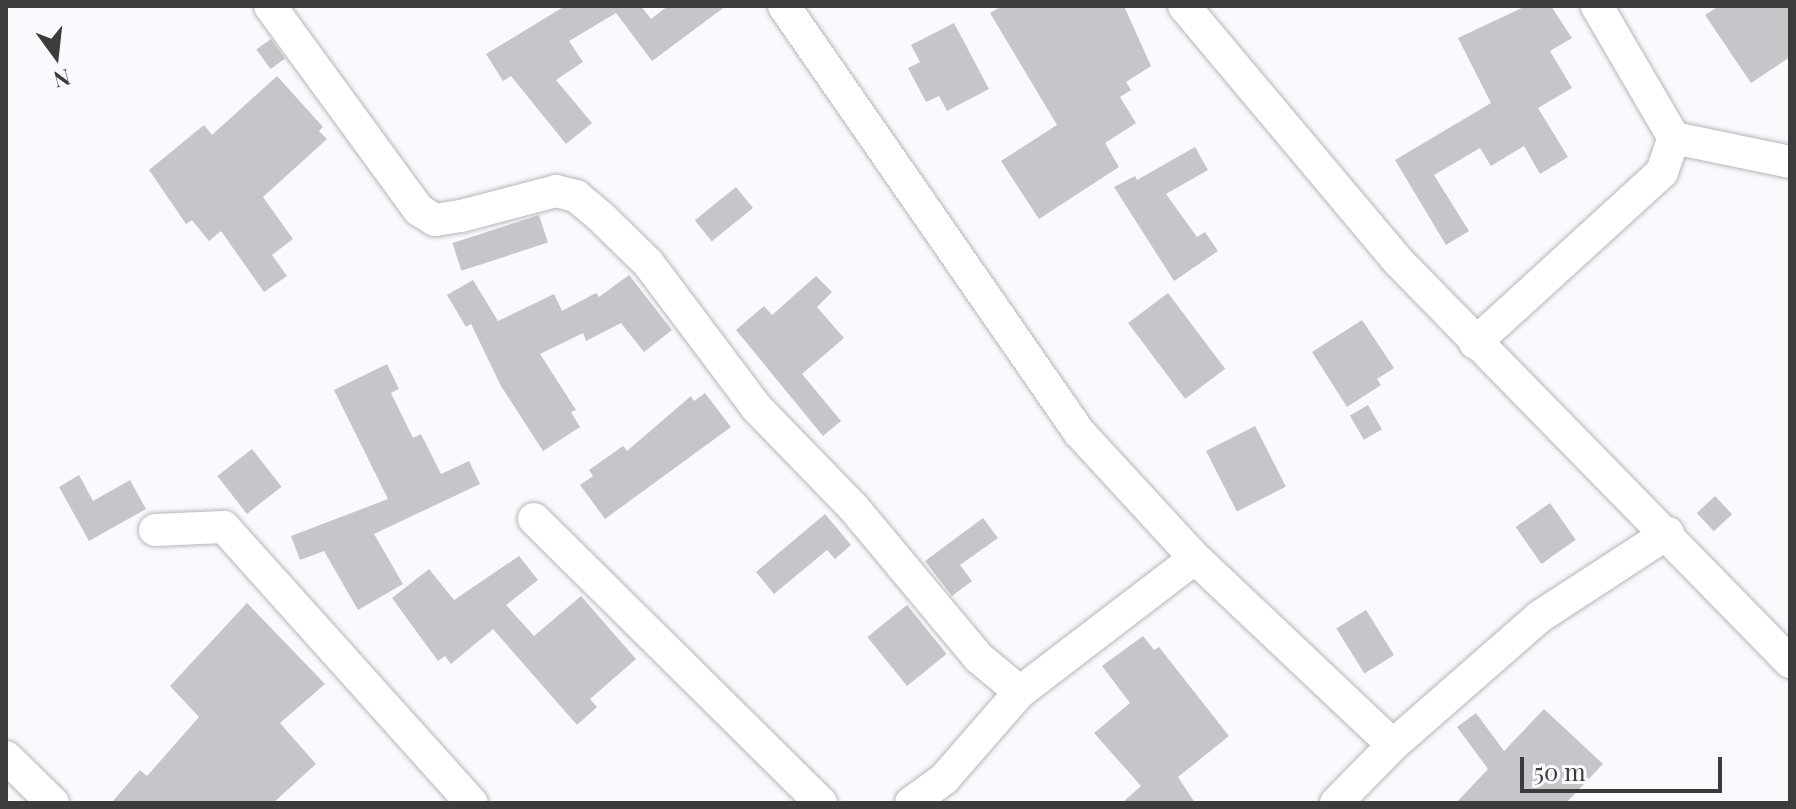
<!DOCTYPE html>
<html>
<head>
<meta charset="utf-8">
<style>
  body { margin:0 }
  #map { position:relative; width:1796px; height:809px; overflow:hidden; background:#f9fafe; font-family:"Playfair Display",serif }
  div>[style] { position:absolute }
  .building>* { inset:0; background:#c5c6ca; transform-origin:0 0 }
  .roads { filter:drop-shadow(0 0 2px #b6b6ba) drop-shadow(0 0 2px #b6b6ba) }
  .minor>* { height:32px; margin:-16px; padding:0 16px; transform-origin:16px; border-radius:16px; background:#fff }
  span { translate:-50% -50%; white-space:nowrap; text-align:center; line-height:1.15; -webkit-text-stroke:6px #f9fafe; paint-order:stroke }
  .frame { position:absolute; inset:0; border:8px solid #3c3c3d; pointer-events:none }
  .north { position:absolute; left:16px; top:16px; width:80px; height:80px; -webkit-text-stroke:6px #f9fafe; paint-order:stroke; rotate:165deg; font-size:22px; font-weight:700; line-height:32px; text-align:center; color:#3c3c3d }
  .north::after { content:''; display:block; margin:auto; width:28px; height:36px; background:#3c3c3d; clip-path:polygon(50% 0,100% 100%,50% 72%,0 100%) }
  .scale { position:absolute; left:1520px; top:757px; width:202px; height:36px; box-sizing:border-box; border:4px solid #3c3c3d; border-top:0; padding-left:10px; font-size:24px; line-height:28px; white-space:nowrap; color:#3c3c3d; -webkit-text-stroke:6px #f9fafe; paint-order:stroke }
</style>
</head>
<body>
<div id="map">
  <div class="building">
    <i style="clip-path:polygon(565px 6px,641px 6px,651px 19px,668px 6px,726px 6px,652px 61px,616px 13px,569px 41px,583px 62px,556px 80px,592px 123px,566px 144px,511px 76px,503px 81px,486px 54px)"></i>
    <i style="clip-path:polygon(1002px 6px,1124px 6px,1151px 66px,1126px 82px,1131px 90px,1120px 97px,1136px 123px,1105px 143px,1119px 167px,1039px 219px,1001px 161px,1057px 125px,990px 13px)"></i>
    <i style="clip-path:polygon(1526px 6px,1551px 6px,1572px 38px,1550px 51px,1572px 88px,1538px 108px,1568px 157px,1540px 174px,1524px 146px,1491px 166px,1480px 148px,1434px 175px,1469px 231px,1446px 245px,1395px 160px,1491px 103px,1458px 38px)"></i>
    <i style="clip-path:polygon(1719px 6px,1790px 6px,1790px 57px,1751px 83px,1705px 15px)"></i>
    <i style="clip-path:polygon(954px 23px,989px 89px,947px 111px,939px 96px,926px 102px,908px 68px,920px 62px,911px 45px)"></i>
    <i style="left:271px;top:39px;width:24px;height:18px;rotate:54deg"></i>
    <i style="clip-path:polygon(277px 76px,323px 127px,319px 131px,327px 139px,263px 197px,293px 239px,272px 255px,287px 276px,264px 292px,221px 231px,209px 241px,192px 220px,186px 224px,149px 170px,204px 125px,212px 135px)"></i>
    <i style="clip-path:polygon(1195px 147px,1208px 170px,1166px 194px,1197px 237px,1205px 232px,1218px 251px,1174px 281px,1114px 187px,1135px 176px,1137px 180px)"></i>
    <i style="left:736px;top:187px;width:27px;height:53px;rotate:51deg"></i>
    <i style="left:539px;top:215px;width:29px;height:91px;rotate:72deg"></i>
    <i style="clip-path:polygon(629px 275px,672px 330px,644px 352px,621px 323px,586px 341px,583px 333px,540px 354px,576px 410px,571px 412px,580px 427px,543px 451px,501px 386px,471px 324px,466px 327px,447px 295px,473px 280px,498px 321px,554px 294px,562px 311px,596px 293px,599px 297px)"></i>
    <i style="clip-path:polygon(816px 276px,832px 292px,817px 307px,844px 338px,802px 374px,841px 421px,823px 436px,736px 330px,764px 306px,772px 315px)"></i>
    <i style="left:1168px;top:293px;width:95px;height:50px;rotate:53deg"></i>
    <i style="clip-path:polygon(1362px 320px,1394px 368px,1377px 379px,1381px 385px,1347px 407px,1312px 352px)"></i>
    <i style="clip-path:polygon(387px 364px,399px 389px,391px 393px,413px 438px,421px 434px,441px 474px,469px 461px,480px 484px,374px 534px,403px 584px,358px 610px,324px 551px,300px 560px,291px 536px,388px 499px,334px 390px)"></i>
    <i style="clip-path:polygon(705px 393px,731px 427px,605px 519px,580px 485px,593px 476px,589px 470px,623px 446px,627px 451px,691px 396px,694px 401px)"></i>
    <i style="left:1368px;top:405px;width:28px;height:21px;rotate:60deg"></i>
    <i style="left:1255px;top:426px;width:68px;height:55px;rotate:63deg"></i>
    <i style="left:252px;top:449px;width:48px;height:44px;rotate:52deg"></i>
    <i style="clip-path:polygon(79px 475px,93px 501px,130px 480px,146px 509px,89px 541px,59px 487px)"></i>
    <i style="left:1715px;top:496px;width:25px;height:25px;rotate:47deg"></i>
    <i style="left:1550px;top:503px;width:45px;height:42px;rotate:55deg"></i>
    <i style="clip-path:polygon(825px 514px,851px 545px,835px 559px,827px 550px,774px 594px,756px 572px)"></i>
    <i style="clip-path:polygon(983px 518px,998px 538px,960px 565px,972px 581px,952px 596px,925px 561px)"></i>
    <i style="clip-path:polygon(519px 556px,538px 580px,506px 605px,534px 636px,581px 596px,636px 659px,590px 699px,597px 707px,577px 725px,493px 629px,451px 664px,445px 656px,438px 661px,392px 598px,429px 569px,454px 600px)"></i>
    <i style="clip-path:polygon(247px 603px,325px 684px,280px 723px,316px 764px,273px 803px,111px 803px,140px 770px,147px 776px,199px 717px,170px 686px)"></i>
    <i style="left:907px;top:605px;width:63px;height:51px;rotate:51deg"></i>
    <i style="left:1366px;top:610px;width:53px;height:35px;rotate:58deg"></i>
    <i style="clip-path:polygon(1143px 636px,1154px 650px,1159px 647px,1229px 736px,1178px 777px,1195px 803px,1122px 803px,1141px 786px,1094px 733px,1130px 703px,1102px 666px)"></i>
    <i style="clip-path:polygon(1544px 709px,1603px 764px,1566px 803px,1456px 803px,1488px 769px,1457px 727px,1476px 713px,1504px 751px)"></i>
  </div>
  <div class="roads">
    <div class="minor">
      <i style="left:270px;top:6px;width:253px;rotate:53.9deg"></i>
      <i style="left:419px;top:210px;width:19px;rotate:32deg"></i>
      <i style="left:435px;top:220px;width:26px;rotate:-9deg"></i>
      <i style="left:461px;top:216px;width:98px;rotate:-14.7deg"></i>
      <i style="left:556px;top:191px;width:21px;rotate:14deg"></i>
      <i style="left:576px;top:196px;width:34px;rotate:40deg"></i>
      <i style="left:602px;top:218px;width:64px;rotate:44.4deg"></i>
      <i style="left:648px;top:263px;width:180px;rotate:53.1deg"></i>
      <i style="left:756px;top:407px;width:139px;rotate:45.9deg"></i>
      <i style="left:853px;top:507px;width:197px;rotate:50.2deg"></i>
      <i style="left:979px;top:658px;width:53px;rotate:39.7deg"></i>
      <i style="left:784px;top:6px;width:518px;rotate:55.3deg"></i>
      <i style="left:1079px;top:432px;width:171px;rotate:47.4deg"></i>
      <i style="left:1195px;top:558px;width:272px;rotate:43.4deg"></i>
      <i style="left:1184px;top:6px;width:333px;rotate:50deg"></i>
      <i style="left:1398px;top:261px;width:561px;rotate:45.65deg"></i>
      <i style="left:1674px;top:138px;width:118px;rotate:11.7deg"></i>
      <i style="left:1475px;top:343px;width:253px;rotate:-42.4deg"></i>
      <i style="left:1662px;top:172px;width:36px;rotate:-71deg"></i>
      <i style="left:1674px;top:138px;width:153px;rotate:-120.3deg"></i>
      <i style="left:534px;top:519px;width:404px;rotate:44.7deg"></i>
      <i style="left:155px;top:530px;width:69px;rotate:-2.5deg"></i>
      <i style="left:224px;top:527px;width:371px;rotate:48.1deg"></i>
      <i style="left:6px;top:757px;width:66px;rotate:44.4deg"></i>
      <i style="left:911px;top:803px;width:41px;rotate:-36deg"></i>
      <i style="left:944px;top:779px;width:116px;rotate:-48.9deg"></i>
      <i style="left:1020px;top:692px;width:220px;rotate:-37.4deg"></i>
      <i style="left:1336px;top:803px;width:81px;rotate:-45.5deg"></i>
      <i style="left:1393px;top:745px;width:194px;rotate:-41.2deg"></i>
      <i style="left:1539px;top:617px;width:154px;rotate:-33.1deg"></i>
    </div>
  </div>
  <div class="frame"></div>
  <div class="north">N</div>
  <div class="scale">50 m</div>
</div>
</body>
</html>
